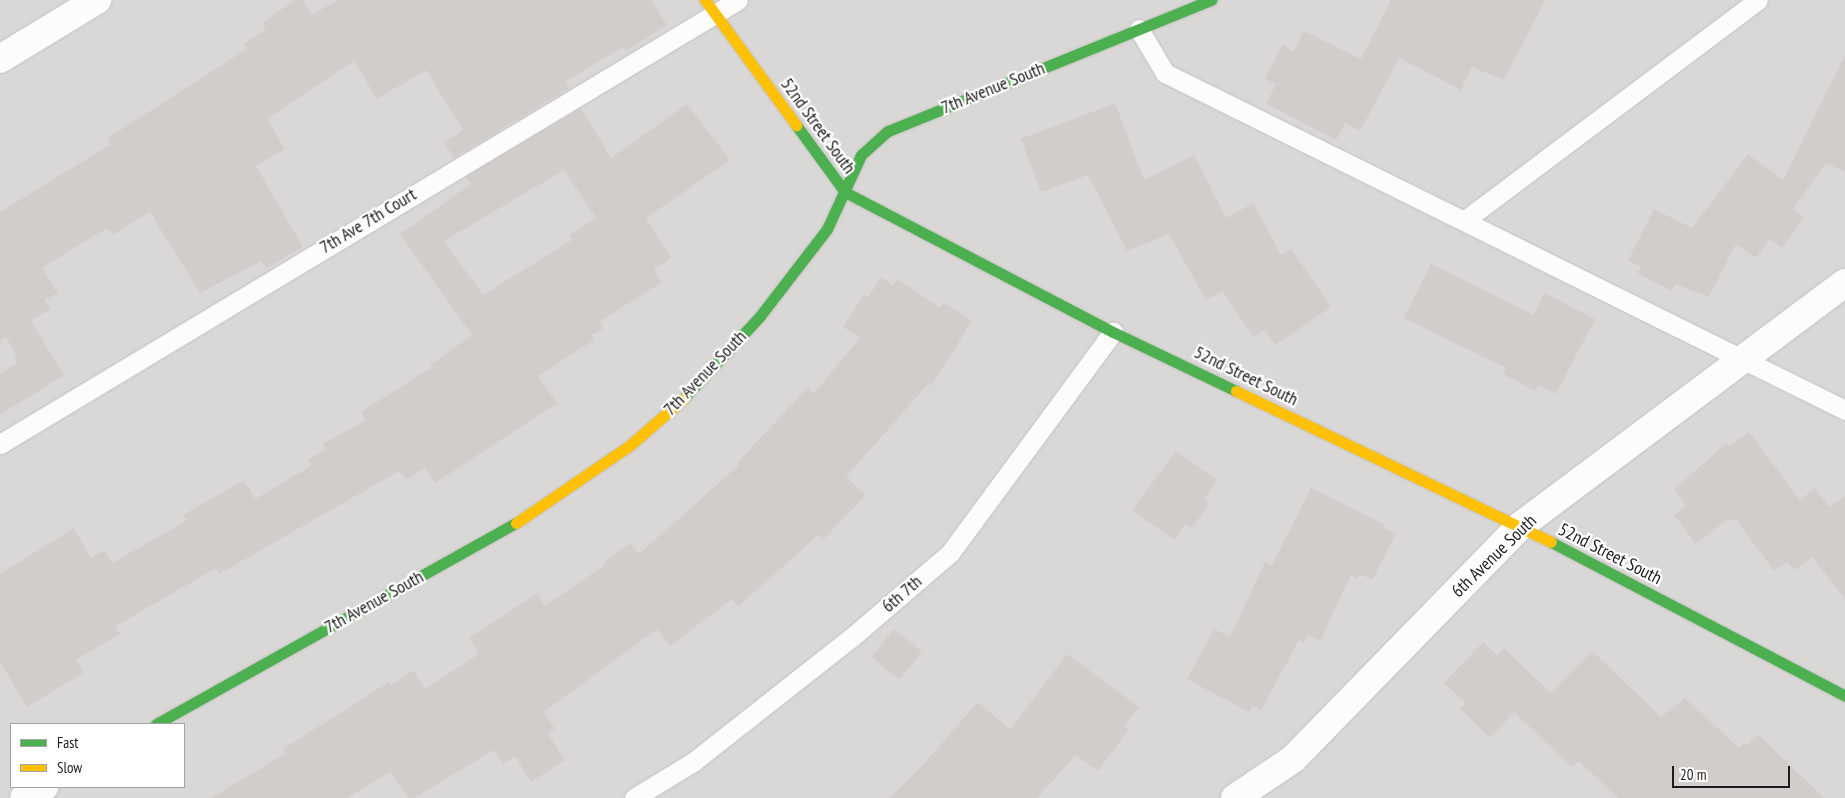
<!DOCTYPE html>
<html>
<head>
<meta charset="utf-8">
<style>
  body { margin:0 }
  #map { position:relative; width:1845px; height:798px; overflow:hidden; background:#ebe9e5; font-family:"PT Sans Narrow",sans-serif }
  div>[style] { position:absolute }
  .residential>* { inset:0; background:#dad8d6 }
  .building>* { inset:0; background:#d0cdca; transform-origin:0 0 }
  .roads { filter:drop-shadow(0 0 1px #c3c2c1) drop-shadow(0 0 1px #c3c2c1) }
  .lane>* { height:19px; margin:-9.5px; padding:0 9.5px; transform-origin:9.5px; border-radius:9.5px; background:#fcfcfb }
  .street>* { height:28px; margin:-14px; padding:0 14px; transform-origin:14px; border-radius:14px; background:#fcfcfb }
  .fast>* { height:11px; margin:-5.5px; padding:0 5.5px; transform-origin:5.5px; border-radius:5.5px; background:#4caf50 }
  .slow>* { height:11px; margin:-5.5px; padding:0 5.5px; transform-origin:5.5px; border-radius:5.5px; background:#ffc107 }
  span { translate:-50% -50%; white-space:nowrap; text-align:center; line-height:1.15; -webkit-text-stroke:4.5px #fff; paint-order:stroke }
  .street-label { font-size:18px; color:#1c1c1c }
  .legend { position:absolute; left:10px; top:723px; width:175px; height:65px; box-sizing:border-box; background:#fff; border:1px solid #a4a4a4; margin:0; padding:6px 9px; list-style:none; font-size:15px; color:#1c1c1c }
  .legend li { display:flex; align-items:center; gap:10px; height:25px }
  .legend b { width:25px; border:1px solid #a4a4a4 }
  .scale { position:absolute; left:1672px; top:766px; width:118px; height:22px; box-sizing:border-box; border:2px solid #1c1c1c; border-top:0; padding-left:6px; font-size:15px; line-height:18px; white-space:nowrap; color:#1c1c1c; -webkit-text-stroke:4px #fff; paint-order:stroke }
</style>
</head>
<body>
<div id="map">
  <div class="residential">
    <i style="clip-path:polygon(evenodd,0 0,1845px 0,1845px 798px,0 798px,0 0,11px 724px,184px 724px,184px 787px,11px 787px,11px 724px)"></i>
  </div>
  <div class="building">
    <i style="clip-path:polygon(295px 0,302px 0,312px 15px,337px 0,651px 0,667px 25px,626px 51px,624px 46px,565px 82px,569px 88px,454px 158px,444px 142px,463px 130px,426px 70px,377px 99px,354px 61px,267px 119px,285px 149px,256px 166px,303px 247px,266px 268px,262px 261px,200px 293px,150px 212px,112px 235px,107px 228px,42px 268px,58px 293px,45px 300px,50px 309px,31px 321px,64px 375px,0 415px,0 374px,17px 363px,14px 358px,17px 356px,6px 337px,0 341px,0 212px,111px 144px,108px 138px,247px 49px,244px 44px,266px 29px,262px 23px)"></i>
    <i style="clip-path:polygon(1391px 0,1545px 0,1504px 80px,1472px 67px,1461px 90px,1399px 58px,1360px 131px,1345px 123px,1336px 140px,1266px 104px,1276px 84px,1265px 79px,1282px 45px,1294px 51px,1304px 31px,1361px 59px)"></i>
    <i style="clip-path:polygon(1845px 55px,1845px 172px,1826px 163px,1793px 209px,1804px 217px,1782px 248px,1770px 239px,1756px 258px,1736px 244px,1709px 297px,1675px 284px,1672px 291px,1638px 274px,1641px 267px,1628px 260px,1654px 209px,1692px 228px,1748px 154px,1783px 180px)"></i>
    <i style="clip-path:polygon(1115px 103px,1144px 180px,1194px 155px,1226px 218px,1253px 203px,1281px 255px,1291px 249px,1331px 307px,1275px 345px,1265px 330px,1254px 337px,1222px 291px,1206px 300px,1169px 234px,1127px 251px,1088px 175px,1041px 192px,1021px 139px)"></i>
    <i style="clip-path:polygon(evenodd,687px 104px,730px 160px,646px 218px,671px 258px,654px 269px,662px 282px,599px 322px,604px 329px,592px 335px,594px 340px,538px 376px,557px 403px,435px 483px,425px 468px,406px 480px,399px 471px,219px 574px,216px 568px,116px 626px,120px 634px,76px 660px,83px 673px,27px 707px,0 662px,0 574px,74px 528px,91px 558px,104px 550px,112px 563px,186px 521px,183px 515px,244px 480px,255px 499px,311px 466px,308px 460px,326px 449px,323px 444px,366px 420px,361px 412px,432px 367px,430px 365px,472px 335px,400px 234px,471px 184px,466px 176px,581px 108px,611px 158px,687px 104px,564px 170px,596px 218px,569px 235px,572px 240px,483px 295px,444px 241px,564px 170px)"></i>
    <i style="clip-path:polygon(1431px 264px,1533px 315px,1545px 293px,1595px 319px,1556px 394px,1538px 385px,1535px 391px,1503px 374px,1506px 368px,1404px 318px)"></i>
    <i style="clip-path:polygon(881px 277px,893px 286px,897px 279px,940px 308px,943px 302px,972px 321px,931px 386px,928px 384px,846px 477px,866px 495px,823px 540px,818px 535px,738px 607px,732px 599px,670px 646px,657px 629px,544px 712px,555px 729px,548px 734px,565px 760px,531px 782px,515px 756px,503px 764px,494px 750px,414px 798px,409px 798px,390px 772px,347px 798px,211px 798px,286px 753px,283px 749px,389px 682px,391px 685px,413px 670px,425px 689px,479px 654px,469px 638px,537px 593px,545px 606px,606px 564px,604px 562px,630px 543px,639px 554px,739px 465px,737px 463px,808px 387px,814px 393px,860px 338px,843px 327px,864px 295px,868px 298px)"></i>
    <i style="clip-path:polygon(1749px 432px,1800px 500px,1815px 488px,1829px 507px,1845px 496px,1845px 599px,1812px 557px,1794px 570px,1787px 562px,1774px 571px,1735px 518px,1730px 522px,1728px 519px,1696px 544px,1674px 515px,1686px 505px,1674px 489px,1727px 443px,1730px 446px)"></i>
    <i style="clip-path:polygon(1176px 451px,1217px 480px,1204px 499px,1210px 503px,1191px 529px,1186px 524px,1174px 540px,1132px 510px)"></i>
    <i style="clip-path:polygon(1311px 488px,1385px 525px,1384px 528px,1396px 534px,1372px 580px,1360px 574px,1358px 579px,1351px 575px,1320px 641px,1308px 635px,1304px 643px,1299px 640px,1261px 710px,1253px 706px,1249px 712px,1187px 679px,1214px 629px,1230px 637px,1265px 562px,1272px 565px)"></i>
    <i style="left:894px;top:629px;width:36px;height:36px;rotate:39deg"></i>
    <i style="clip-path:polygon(1483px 642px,1497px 655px,1504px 648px,1551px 693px,1592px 651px,1661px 717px,1685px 698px,1739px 748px,1744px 743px,1747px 745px,1758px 734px,1824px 798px,1618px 798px,1579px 761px,1572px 767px,1514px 712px,1490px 738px,1460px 709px,1466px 703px,1444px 683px)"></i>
    <i style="clip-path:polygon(1067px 654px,1139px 707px,1124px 726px,1129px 729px,1098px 771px,1076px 755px,1037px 798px,889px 798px,921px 767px,978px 702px,1010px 730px)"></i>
  </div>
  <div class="roads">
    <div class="lane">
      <i style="left:1139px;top:29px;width:51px;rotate:59.4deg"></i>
      <i style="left:1165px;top:73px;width:759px;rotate:26.36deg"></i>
      <i style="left:1465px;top:220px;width:366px;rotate:-36.9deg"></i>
      <i style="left:0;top:444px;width:861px;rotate:-31.03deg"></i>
      <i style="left:634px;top:798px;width:69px;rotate:-31.4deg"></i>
      <i style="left:693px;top:762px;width:202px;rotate:-38.2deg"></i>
      <i style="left:852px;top:637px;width:129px;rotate:-40.6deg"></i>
      <i style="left:950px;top:553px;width:275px;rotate:-53.6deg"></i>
    </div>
    <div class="street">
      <i style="left:0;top:59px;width:114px;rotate:-31.3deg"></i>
      <i style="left:24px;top:798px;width:23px;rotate:-29deg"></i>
      <i style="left:1235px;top:798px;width:70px;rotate:-33.9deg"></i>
      <i style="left:1293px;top:759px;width:325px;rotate:-45.7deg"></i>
      <i style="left:1520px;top:526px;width:406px;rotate:-36.8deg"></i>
    </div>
    <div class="fast">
      <i style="left:796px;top:125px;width:83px;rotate:53.8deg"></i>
      <i style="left:845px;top:192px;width:302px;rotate:27.6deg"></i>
      <i style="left:1113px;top:332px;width:136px;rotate:25.6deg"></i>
      <i style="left:683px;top:399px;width:113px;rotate:-47.1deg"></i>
      <i style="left:760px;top:316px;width:110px;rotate:-52.4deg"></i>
      <i style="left:827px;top:229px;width:81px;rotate:-65.3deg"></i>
      <i style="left:861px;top:155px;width:36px;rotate:-42deg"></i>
      <i style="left:888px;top:131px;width:349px;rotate:-22.1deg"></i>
      <i style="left:1551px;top:542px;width:332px;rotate:27.6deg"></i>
      <i style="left:156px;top:724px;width:412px;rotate:-29.2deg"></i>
    </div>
    <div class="slow">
      <i style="left:705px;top:0;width:155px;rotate:53.9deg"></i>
      <i style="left:1236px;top:391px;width:349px;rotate:25.6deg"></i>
      <i style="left:516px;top:523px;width:137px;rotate:-34.3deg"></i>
      <i style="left:629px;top:446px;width:72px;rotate:-41deg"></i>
    </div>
  </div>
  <div class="street-label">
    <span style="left:993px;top:88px;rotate:-22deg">7th Avenue South</span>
    <span style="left:818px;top:126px;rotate:54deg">52nd Street South</span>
    <span style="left:368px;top:221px;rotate:-31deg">7th Ave 7th Court</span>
    <span style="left:705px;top:373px;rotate:-46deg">7th Avenue South</span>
    <span style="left:1246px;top:376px;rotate:26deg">52nd Street South</span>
    <span style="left:1610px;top:554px;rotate:27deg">52nd Street South</span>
    <span style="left:1494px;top:556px;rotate:-44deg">6th Avenue South</span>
    <span style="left:902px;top:594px;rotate:-41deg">6th 7th</span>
    <span style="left:374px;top:602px;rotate:-29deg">7th Avenue South</span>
  </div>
  <ul class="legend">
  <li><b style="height:6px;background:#4caf50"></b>Fast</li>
  <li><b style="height:6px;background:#ffc107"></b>Slow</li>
  </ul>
  <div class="scale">20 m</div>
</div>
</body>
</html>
